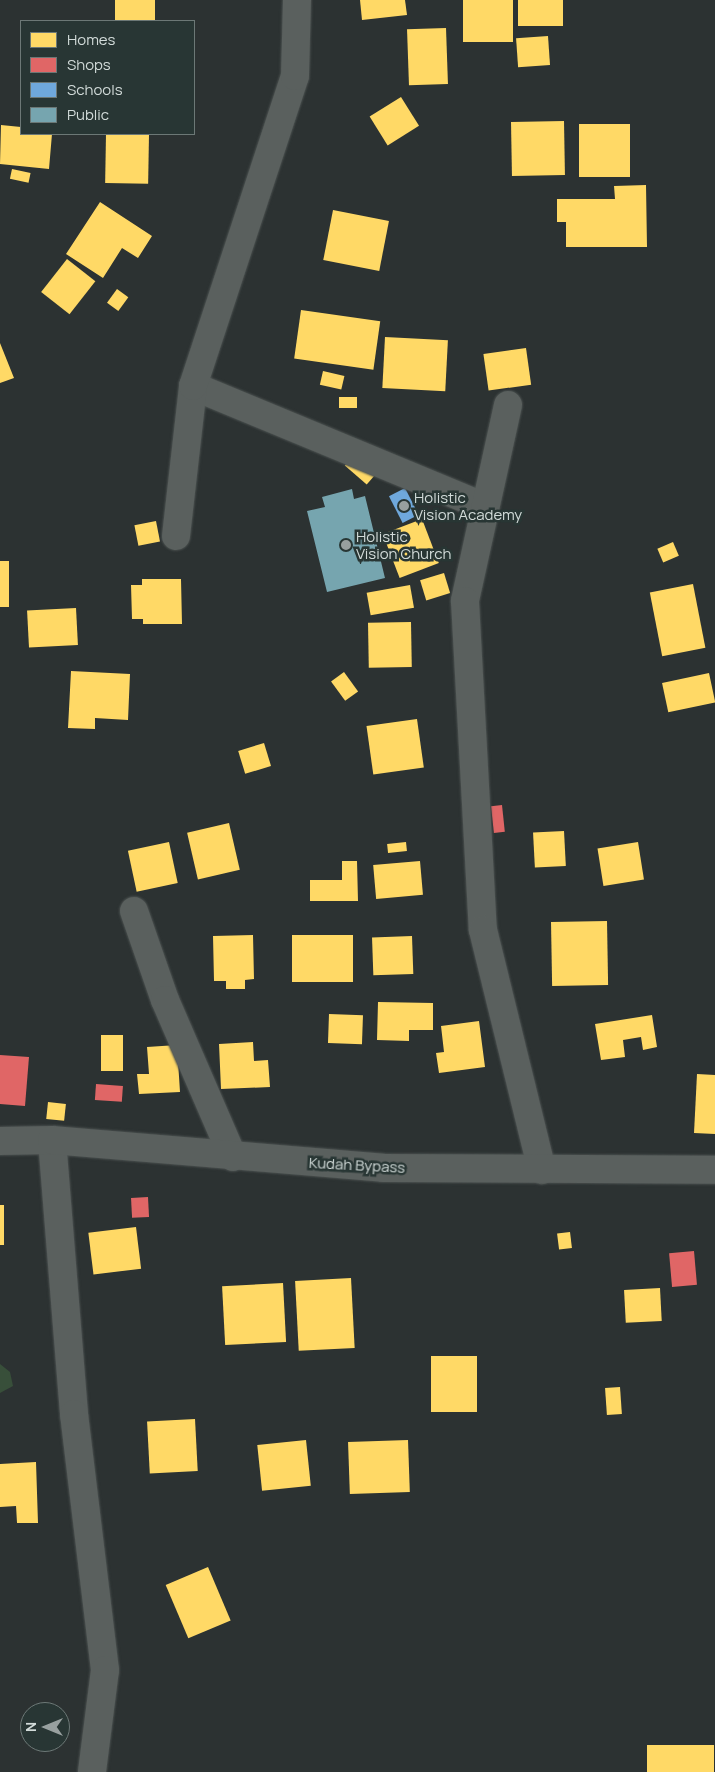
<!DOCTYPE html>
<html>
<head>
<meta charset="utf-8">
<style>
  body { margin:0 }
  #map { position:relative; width:715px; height:1772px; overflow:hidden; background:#2c3232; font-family:Manrope,sans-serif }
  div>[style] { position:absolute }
  .green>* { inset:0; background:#384f3a }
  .homes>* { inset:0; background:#ffd966; transform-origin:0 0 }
  .shops>* { inset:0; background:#e06666; transform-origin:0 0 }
  .schools>* { inset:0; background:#6fa8dc; transform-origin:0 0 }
  .public>* { inset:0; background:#76a5af }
  .roads { filter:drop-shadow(0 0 1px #4a504f) drop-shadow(0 0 1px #4a504f) }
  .minor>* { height:28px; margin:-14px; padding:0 14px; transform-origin:14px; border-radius:14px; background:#5a605e }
  .tertiary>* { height:28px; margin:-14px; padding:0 14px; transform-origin:14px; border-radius:14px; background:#5a605e }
  .dots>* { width:14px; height:14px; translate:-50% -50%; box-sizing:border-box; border:2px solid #283634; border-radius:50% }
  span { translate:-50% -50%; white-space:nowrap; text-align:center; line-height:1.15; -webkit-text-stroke:5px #283634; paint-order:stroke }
  .poi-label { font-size:15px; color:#d2dbd9 }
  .left { translate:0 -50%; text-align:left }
  .street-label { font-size:15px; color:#d2dbd9 }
  .legend { position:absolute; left:20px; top:20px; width:175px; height:115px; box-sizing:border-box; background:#283634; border:1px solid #6c7876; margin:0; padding:6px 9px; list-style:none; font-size:15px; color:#d2dbd9 }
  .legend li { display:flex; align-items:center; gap:10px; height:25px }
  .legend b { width:25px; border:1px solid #6c7876 }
  .north { position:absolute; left:20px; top:1702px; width:50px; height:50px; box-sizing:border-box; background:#283634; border:1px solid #6c7876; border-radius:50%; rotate:270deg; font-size:14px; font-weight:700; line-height:20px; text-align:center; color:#d2dbd9 }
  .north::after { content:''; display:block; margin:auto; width:18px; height:22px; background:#98a09f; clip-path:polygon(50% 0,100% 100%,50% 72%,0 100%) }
</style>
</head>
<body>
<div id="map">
  <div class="green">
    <i style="clip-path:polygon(0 1364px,10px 1372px,13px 1386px,0 1393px)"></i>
  </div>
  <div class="homes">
    <i style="left:115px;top:0;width:40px;height:21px"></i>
    <i style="clip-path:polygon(360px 0,405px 0,407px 15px,362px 20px)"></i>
    <i style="left:463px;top:0;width:50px;height:42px"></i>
    <i style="left:518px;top:0;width:45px;height:26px"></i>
    <i style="left:446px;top:28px;width:56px;height:39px;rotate:88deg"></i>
    <i style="left:548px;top:36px;width:29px;height:32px;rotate:86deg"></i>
    <i style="left:401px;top:97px;width:34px;height:37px;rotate:58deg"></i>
    <i style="left:564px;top:121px;width:54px;height:53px;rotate:89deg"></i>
    <i style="left:579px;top:124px;width:51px;height:53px"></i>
    <i style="clip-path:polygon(1px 125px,21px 127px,21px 134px,52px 134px,49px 169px,0 164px)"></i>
    <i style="left:106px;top:134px;width:43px;height:49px;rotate:1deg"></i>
    <i style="left:12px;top:169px;width:19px;height:10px;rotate:12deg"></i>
    <i style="clip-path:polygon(646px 185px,647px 247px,566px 247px,566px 222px,557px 222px,557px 199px,615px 199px,614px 186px)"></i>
    <i style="clip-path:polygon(100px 202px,152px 236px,138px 258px,122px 248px,103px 278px,66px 254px)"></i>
    <i style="left:333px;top:210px;width:57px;height:51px;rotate:11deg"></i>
    <i style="left:67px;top:259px;width:36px;height:42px;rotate:38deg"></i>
    <i style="left:117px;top:289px;width:14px;height:17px;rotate:36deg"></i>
    <i style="left:301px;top:310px;width:80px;height:49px;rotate:8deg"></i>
    <i style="left:385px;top:337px;width:63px;height:51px;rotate:3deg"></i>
    <i style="clip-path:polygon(0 343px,14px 378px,0 383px)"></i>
    <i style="left:526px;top:348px;width:37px;height:43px;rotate:82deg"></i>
    <i style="left:323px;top:371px;width:22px;height:14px;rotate:13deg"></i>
    <i style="left:339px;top:397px;width:18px;height:11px"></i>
    <i style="left:354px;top:455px;width:29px;height:14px;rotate:41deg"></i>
    <i style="left:422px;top:519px;width:47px;height:42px;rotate:69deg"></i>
    <i style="left:156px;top:521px;width:21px;height:22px;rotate:79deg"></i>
    <i style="left:673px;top:542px;width:15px;height:17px;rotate:67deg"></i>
    <i style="left:0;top:561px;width:9px;height:46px"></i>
    <i style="left:444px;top:573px;width:21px;height:25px;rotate:73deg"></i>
    <i style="clip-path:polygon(142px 579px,181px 579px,182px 624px,143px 624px,143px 619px,132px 619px,131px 585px,142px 585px)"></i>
    <i style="left:693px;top:584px;width:65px;height:44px;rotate:79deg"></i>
    <i style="left:410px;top:585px;width:23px;height:44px;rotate:80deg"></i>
    <i style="left:76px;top:608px;width:37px;height:49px;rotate:87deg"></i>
    <i style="left:411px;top:622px;width:45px;height:43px;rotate:89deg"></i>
    <i style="clip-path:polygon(71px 671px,130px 674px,128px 720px,95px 718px,95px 729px,68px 728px)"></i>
    <i style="left:344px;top:672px;width:24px;height:16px;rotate:54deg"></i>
    <i style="left:709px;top:673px;width:30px;height:48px;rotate:78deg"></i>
    <i style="left:417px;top:719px;width:49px;height:51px;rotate:82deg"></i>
    <i style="left:264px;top:743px;width:24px;height:27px;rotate:73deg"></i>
    <i style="left:229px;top:823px;width:48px;height:43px;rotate:77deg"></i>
    <i style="left:564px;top:831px;width:35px;height:31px;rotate:87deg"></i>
    <i style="left:169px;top:842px;width:42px;height:42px;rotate:78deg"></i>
    <i style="left:406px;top:842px;width:9px;height:19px;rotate:84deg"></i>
    <i style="left:638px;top:842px;width:38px;height:41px;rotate:81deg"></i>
    <i style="clip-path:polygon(342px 861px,357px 861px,358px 901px,310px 901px,310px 880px,342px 880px)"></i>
    <i style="left:420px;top:861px;width:34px;height:47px;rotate:85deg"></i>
    <i style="left:607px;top:921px;width:64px;height:56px;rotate:89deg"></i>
    <i style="clip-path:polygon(253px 935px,254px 979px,245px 980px,245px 989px,226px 989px,226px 981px,214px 981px,213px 936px)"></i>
    <i style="left:292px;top:935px;width:61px;height:47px"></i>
    <i style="left:412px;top:936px;width:38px;height:40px;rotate:88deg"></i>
    <i style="clip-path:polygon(378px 1002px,433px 1003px,433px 1030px,409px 1030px,409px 1041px,377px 1040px)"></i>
    <i style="left:329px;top:1014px;width:34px;height:29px;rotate:2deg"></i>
    <i style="clip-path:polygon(652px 1015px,657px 1047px,643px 1050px,641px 1037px,623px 1040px,625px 1057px,601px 1060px,595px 1024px)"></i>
    <i style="clip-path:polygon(479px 1021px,485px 1067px,439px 1073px,436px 1053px,444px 1052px,441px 1026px)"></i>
    <i style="left:101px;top:1035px;width:22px;height:36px"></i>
    <i style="clip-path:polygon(253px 1042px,254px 1061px,268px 1060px,270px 1087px,221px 1089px,219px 1044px)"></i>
    <i style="clip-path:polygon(177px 1045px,180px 1092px,139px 1094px,137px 1074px,149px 1074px,147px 1047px)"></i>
    <i style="clip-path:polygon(697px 1074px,715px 1075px,715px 1134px,694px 1133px)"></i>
    <i style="left:48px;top:1102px;width:18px;height:17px;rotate:6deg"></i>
    <i style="left:0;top:1205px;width:4px;height:40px"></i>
    <i style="left:136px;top:1227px;width:42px;height:48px;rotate:83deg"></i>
    <i style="left:570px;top:1232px;width:16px;height:13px;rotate:83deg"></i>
    <i style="left:351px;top:1278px;width:70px;height:56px;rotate:87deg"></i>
    <i style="left:283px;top:1283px;width:59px;height:61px;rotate:87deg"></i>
    <i style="left:660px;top:1288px;width:33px;height:36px;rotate:87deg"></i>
    <i style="left:431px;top:1356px;width:46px;height:56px"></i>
    <i style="left:620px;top:1387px;width:27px;height:15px;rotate:86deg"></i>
    <i style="left:195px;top:1419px;width:52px;height:48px;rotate:87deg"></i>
    <i style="left:306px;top:1440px;width:46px;height:49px;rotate:84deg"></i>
    <i style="left:408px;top:1440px;width:52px;height:60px;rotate:88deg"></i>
    <i style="clip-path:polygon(36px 1462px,38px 1523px,17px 1523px,16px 1506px,0 1507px,0 1464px)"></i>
    <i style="left:208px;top:1567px;width:58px;height:46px;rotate:67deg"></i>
    <i style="left:714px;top:1745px;width:27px;height:67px;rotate:90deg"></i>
  </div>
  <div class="shops">
    <i style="left:502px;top:805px;width:27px;height:11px;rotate:84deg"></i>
    <i style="clip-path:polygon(0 1055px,29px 1057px,25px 1106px,0 1104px)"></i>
    <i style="left:96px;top:1084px;width:27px;height:16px;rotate:4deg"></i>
    <i style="left:148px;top:1197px;width:20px;height:17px;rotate:87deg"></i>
    <i style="left:694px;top:1251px;width:34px;height:25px;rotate:85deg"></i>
  </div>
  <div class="schools">
    <i style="left:405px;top:488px;width:30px;height:18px;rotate:63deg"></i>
  </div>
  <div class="public">
    <i style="clip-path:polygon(352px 489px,354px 499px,365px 496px,385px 578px,327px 592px,307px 511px,325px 507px,322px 497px)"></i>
  </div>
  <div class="roads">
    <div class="minor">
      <i style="left:193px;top:386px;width:314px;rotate:22.5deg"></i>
      <i style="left:508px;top:405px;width:201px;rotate:102.4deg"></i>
      <i style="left:465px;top:601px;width:329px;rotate:86.9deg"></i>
      <i style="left:483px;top:930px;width:247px;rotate:76.2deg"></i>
      <i style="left:176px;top:536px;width:151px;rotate:-83.5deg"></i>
      <i style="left:193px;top:386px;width:326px;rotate:-71.8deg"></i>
      <i style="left:295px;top:76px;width:76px;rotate:-88.5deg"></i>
      <i style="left:134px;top:911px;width:94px;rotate:70.8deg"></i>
      <i style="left:165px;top:1000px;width:171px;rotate:66.6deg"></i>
      <i style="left:52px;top:1140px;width:275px;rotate:85.4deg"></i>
      <i style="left:74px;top:1414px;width:258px;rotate:83.1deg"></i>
      <i style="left:105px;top:1670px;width:103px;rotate:97.3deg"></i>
    </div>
    <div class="tertiary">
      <i style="left:0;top:1141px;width:52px;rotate:-1.1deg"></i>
      <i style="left:52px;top:1140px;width:332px;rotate:4.8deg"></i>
      <i style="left:383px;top:1168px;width:332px;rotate:0.3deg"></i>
    </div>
  </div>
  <div class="dots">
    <i style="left:404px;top:506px;background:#98a09f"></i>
    <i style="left:346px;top:545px;background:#98a09f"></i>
  </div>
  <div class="poi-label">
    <span class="left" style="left:414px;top:506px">Holistic<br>Vision Academy</span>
    <span class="left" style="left:356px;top:545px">Holistic<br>Vision Church</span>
  </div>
  <div class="street-label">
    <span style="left:357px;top:1165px;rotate:3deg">Kudah Bypass</span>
  </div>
  <ul class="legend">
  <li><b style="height:14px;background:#ffd966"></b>Homes</li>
  <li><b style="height:14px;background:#e06666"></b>Shops</li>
  <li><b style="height:14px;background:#6fa8dc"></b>Schools</li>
  <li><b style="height:14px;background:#76a5af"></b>Public</li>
  </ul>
  <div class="north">N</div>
</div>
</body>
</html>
